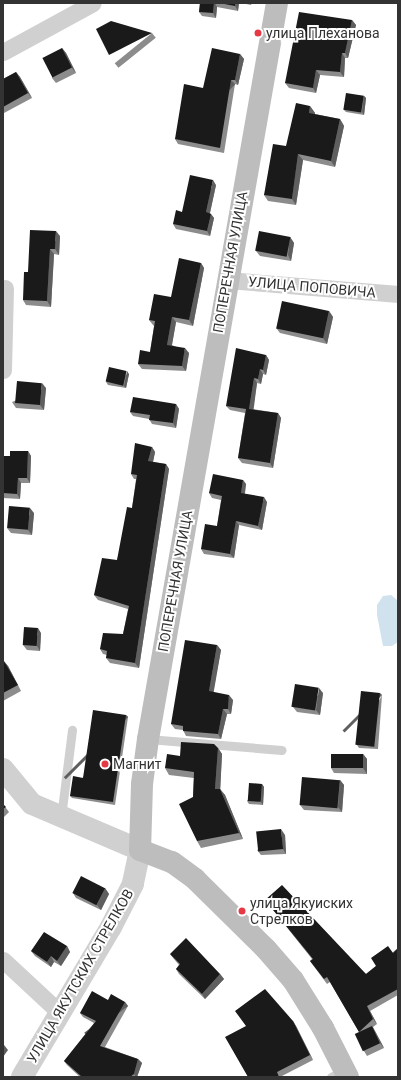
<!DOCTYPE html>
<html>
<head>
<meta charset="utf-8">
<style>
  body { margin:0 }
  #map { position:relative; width:401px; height:1080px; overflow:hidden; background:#fff; font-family:Roboto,sans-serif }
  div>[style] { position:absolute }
  .water>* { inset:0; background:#cfe2ee }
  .service>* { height:9px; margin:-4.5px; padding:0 4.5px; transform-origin:4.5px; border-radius:4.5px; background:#d0d0d0 }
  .minor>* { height:17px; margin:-8.5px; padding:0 8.5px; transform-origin:8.5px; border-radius:8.5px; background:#d0d0d0 }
  .tertiary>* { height:22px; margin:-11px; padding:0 11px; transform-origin:11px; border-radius:11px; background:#d0d0d0 }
  .secondary>* { height:22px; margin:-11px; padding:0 11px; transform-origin:11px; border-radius:11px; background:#bdbdbd }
  .wall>* { inset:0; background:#8c8c8c; transform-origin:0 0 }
  .shaded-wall>* { inset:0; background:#5f5f5f; transform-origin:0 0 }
  .building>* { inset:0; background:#1a1a1a; transform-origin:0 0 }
  .dots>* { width:11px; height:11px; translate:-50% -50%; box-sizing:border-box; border:2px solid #fff; border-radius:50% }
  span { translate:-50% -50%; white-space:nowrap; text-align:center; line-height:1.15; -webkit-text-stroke:4px #fff; paint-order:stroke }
  .poi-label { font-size:14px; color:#333 }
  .left { translate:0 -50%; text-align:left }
  .street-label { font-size:14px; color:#333 }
  .frame { position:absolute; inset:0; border:4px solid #333; pointer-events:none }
</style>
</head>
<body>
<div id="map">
  <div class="water">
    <i style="clip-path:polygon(391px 595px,397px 600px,398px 633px,398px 642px,392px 646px,383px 646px,377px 615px,377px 605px,383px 596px)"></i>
  </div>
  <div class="service">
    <i style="left:148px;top:739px;width:134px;rotate:4.7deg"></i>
    <i style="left:61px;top:817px;width:88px;rotate:-82.8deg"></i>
    <i style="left:331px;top:1077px;width:16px;rotate:-27deg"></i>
  </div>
  <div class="minor">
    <i style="left:3px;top:52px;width:102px;rotate:-28.6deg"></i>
    <i style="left:227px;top:280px;width:172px;rotate:4.7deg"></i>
    <i style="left:3px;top:370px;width:82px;rotate:-88.6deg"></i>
    <i style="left:3px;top:960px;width:78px;rotate:42.9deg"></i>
  </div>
  <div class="tertiary">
    <i style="left:3px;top:769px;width:45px;rotate:50.4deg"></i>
    <i style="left:32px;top:804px;width:117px;rotate:23.1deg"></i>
    <i style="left:140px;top:850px;width:35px;rotate:102deg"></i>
    <i style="left:133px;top:884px;width:48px;rotate:117.1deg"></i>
    <i style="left:111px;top:927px;width:174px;rotate:120.7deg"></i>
  </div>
  <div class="secondary">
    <i style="left:277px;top:3px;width:747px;rotate:99.94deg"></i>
    <i style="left:148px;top:739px;width:45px;rotate:97.6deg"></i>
    <i style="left:142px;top:784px;width:66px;rotate:91.7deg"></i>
    <i style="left:140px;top:850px;width:34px;rotate:21deg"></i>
    <i style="left:172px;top:862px;width:29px;rotate:36deg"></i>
    <i style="left:195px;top:879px;width:100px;rotate:44.6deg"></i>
    <i style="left:266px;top:949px;width:41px;rotate:48.9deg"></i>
    <i style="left:293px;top:980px;width:57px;rotate:58deg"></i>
    <i style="left:323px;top:1028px;width:55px;rotate:63deg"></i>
  </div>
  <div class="wall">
    <i style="clip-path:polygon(200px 3px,239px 3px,238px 11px,217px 7px,216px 18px,202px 16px,199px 12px)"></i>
    <i style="clip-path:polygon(241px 3px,252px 3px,251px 5px)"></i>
    <i style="clip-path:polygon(352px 20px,356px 25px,348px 58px,345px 58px,344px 77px,320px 75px,316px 93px,289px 88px,285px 83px)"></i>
    <i style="left:152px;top:33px;width:6px;height:48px;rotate:51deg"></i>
    <i style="clip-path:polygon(62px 48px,66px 53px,76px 73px,56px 83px,52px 78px)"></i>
    <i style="clip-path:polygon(240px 54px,244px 59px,238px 85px,235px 84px,224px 153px,178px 144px,175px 139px,203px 88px)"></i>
    <i style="clip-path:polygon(16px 72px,20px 77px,32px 98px,4px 113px,3px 111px,3px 79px)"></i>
    <i style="clip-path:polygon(364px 96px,366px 98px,364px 115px,346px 112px,344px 110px)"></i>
    <i style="clip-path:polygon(310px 106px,315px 113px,315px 114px,340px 119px,344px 126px,335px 167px,303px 160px,296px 205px,268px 201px,264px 195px,286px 146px)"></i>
    <i style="clip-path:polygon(216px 185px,210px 213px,214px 218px,210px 236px,176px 229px,173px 224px,182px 212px)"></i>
    <i style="clip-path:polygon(60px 236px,59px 255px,54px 254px,51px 307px,26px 305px,23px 300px,28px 272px)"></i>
    <i style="clip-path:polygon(290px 237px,294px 243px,291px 261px,260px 256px,256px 251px)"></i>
    <i style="clip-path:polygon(201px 263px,204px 268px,193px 326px,176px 322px,172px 345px,189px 353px,186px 371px,142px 369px,138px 364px,150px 352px,154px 326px,153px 325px,149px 320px,171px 297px)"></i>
    <i style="clip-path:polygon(329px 311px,333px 317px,327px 344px,280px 333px,276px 328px)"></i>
    <i style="clip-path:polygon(266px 355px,269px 360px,266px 375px,263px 374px,261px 384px,257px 383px,253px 409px,278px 413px,281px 418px,273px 468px,242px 463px,238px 458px,245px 413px,230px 410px,226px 406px)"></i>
    <i style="clip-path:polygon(129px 374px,126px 388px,108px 385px,106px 382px)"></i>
    <i style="clip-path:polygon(46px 388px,44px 410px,16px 408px,12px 402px)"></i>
    <i style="clip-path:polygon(176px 404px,179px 409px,176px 428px,152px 424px,149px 419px,133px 416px,130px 412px)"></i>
    <i style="clip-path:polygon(152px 447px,155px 452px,153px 462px,166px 464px,169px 469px,139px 668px,110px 663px,106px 658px,107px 655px,103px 654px,100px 649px,123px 634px,128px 609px,98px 600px,94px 595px,117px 560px,132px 508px,136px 479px,134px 479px,131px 474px)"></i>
    <i style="clip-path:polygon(28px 451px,31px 456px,30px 483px,21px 483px,20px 499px,3px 498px,3px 456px,10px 456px)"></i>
    <i style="clip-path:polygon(243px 480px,246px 484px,245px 494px,267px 502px,262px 530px,239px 525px,234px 558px,204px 554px,201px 549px,217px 526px,221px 500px,212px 498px,209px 493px)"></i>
    <i style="clip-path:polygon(34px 513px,32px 535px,11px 533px,7px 528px)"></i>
    <i style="clip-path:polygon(41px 633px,40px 651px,27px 650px,23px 645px)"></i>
    <i style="clip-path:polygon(217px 645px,221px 650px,213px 692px,233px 700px,231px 714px,227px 714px,221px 739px,186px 736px,183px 730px,175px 729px,171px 724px)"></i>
    <i style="clip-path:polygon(3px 661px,8px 666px,21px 691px,3px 701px)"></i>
    <i style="clip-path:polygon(323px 693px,320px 715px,297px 712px,293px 707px)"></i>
    <i style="clip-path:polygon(382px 695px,378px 749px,359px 748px,357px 745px)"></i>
    <i style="clip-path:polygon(126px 715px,128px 717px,115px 805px,72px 798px,70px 796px)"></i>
    <i style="clip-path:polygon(218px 748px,222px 754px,220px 789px,225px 795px,243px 839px,201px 848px,197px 841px,193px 797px,194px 778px,169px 775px,165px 768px,180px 756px)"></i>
    <i style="clip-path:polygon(363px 754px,367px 759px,367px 774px,334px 773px,331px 768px)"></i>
    <i style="clip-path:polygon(340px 780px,344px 785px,342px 812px,304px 810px,300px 805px)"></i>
    <i style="clip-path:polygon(262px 784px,264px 787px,263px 805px,249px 804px,247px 801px)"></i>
    <i style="clip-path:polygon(3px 804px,9px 812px,3px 818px)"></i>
    <i style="clip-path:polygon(285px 835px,286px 854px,261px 855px,257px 850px)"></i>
    <i style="clip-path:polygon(105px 888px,109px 894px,101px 910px,76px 898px,73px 893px)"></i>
    <i style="clip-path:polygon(265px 900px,366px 974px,398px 948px,398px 995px,370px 1011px,377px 1024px,373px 1027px,375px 1031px,384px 1048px,367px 1056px,364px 1051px,359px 1032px,330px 982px,327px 984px,310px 961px,312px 959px)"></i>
    <i style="clip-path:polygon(67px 946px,70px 952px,61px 966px,54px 962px,51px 967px,35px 956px,31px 951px)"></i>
    <i style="clip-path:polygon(170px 954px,220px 974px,224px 979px,205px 999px,179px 974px,176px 969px,179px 965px,174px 959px)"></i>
    <i style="clip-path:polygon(108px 1000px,125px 1002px,128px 1006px,105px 1047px,138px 1059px,142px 1063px,137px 1077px,80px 1077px,67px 1065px,64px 1061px,94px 1023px,83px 1017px,80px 1013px)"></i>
    <i style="clip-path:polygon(293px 1021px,296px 1026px,313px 1060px,280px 1077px,248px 1077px)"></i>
  </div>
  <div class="shaded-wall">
    <i style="clip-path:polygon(214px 3px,215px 3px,217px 7px,216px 18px,213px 13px)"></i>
    <i style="clip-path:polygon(235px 3px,239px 3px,238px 11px,235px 6px)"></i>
    <i style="clip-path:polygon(352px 20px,356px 25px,348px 58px,345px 53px)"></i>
    <i style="clip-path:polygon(62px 48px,66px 53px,76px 73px,72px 68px)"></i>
    <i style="clip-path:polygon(342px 53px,345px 58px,344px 77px,340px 72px)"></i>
    <i style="clip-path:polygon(240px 54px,244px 59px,238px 85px,235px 80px)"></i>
    <i style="clip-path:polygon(316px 70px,320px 75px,316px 93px,313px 88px)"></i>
    <i style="clip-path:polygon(16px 72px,20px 77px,32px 98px,28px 93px)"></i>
    <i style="left:231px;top:80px;width:6px;height:69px;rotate:45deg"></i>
    <i style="clip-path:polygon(364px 96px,366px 98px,364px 115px,362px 112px)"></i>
    <i style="clip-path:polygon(310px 106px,315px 113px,314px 119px,309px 113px)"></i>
    <i style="clip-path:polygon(340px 119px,344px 126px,335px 167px,331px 161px)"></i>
    <i style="clip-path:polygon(298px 154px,303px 160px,296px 205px,292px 199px)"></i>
    <i style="clip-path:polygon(213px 180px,216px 185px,209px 217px,206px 212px)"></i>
    <i style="clip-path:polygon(211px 214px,214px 218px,210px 236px,207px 231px)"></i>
    <i style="clip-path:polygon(56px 231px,60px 236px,59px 255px,55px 249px)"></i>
    <i style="clip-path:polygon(290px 237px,294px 243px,291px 261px,288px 255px)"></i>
    <i style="clip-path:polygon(50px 249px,54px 254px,51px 307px,47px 301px)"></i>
    <i style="clip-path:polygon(201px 263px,204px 268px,193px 326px,189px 320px)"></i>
    <i style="clip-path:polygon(329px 311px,333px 317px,327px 344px,323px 338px)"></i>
    <i style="clip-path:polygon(172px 317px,176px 322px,171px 350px,167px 345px)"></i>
    <i style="clip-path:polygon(185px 348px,189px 353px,186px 371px,182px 366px)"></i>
    <i style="clip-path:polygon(266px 355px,269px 360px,266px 375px,263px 370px)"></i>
    <i style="clip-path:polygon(260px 369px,263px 374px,261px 384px,258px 379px)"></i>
    <i style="clip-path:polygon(127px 371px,129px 374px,126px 388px,124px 386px)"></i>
    <i style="clip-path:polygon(254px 378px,257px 383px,253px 414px,249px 409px)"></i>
    <i style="clip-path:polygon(42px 383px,46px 388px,44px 410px,40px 405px)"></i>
    <i style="clip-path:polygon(176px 404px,179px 409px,176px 428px,173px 423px)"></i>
    <i style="clip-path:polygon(278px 413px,281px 418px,273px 468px,270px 463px)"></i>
    <i style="clip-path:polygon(152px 447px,155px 452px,152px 467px,148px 461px)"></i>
    <i style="clip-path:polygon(28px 451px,31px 456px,30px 483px,27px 478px)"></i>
    <i style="clip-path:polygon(166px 464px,169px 469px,139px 668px,135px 663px)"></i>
    <i style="clip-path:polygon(18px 478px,21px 483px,20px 499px,17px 494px)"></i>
    <i style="clip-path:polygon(243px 480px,246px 484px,244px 498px,241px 493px)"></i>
    <i style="clip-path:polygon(264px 497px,267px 502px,262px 530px,258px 526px)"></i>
    <i style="clip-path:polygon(30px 508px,34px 513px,32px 535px,28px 530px)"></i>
    <i style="clip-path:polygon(236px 521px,239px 525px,234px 558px,230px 554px)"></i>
    <i style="clip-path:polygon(38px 628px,41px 633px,40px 651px,37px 646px)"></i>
    <i style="clip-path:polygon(217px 645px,221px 650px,213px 696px,209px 691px)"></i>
    <i style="clip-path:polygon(4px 661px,8px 666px,21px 691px,18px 685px)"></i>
    <i style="clip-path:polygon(319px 688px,323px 693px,320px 715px,316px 710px)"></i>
    <i style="left:380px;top:693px;width:3px;height:53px;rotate:45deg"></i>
    <i style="clip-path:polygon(229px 695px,233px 700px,231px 714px,228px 709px)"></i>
    <i style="clip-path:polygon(223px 709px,227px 714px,221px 739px,218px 734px)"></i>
    <i style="left:126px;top:715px;width:3px;height:88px;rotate:45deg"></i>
    <i style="clip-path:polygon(218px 748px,222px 754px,220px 795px,215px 789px)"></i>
    <i style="clip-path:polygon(363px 754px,367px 759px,367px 774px,363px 768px)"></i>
    <i style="clip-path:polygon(340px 780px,344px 785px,342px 812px,338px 807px)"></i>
    <i style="clip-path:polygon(262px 784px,264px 787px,263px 805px,261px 802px)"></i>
    <i style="clip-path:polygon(220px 789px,225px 795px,243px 839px,239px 833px)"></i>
    <i style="clip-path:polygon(281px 829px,285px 835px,286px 854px,283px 849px)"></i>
    <i style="clip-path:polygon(105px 888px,109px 894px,101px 910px,97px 905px)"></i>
    <i style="clip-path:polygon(67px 946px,70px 952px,61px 966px,57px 961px)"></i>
    <i style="clip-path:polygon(51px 956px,54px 962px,51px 967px,47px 962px)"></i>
    <i style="clip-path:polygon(220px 974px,224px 979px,205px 999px,202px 994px)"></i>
    <i style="left:125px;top:1002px;width:5px;height:51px;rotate:53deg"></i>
    <i style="clip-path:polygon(367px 1006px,370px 1011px,377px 1024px,373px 1019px)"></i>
    <i style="clip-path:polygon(293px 1021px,296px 1026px,313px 1060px,310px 1055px)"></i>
    <i style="clip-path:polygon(372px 1026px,375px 1031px,384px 1048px,380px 1043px)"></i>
    <i style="clip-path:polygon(4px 1045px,8px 1050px,3px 1057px,3px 1047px)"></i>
    <i style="clip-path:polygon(138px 1059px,142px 1063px,137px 1077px,136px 1077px,134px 1074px)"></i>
  </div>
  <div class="building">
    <i style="clip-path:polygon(200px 3px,214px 3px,213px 13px,199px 12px)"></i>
    <i style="clip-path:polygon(219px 3px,235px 3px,235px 6px)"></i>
    <i style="clip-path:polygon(299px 12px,352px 20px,345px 53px,342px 53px,340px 72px,316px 70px,313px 88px,285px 83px)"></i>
    <i style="clip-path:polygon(111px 21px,152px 33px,109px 55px,96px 29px)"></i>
    <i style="left:62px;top:48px;width:22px;height:22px;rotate:63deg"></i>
    <i style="clip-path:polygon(212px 48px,240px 54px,235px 80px,231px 80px,220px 148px,175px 139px,184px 84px,203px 88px)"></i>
    <i style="clip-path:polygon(16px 72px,28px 93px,3px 107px,3px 79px)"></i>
    <i style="left:346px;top:93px;width:18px;height:17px;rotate:9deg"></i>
    <i style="clip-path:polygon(296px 103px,310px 106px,309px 113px,340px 119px,331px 161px,298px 154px,292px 199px,264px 195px,273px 144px,286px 146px)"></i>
    <i style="clip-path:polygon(190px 175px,213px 180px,206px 212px,211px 214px,207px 231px,173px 224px,176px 210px,182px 212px)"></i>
    <i style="clip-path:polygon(30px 230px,56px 231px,55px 249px,50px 249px,47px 301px,23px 300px,24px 272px,28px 272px)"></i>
    <i style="left:259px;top:231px;width:32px;height:20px;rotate:11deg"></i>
    <i style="clip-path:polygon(179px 258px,201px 263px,189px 320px,172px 317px,167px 345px,185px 348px,182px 366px,138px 364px,140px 350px,150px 352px,155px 321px,149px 320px,154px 294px,171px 297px)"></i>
    <i style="left:282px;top:301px;width:48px;height:28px;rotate:12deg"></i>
    <i style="clip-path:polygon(236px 348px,266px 355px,263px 370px,260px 369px,258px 379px,254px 378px,249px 409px,278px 413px,270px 463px,238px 458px,246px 409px,226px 406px)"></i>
    <i style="left:109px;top:367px;width:18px;height:15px;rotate:13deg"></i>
    <i style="left:17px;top:381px;width:25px;height:22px;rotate:5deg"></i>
    <i style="clip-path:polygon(133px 397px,176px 404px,173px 423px,149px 420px,150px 415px,130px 412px)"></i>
    <i style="clip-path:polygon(135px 443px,152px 447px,148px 461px,166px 464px,135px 663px,106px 658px,107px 651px,100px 649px,103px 633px,123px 634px,129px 606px,94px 595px,102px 558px,117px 560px,127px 507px,132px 508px,137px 475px,131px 474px)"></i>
    <i style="clip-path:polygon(10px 451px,28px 451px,27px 478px,18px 478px,17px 494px,3px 493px,3px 456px,10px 456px)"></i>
    <i style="clip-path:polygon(213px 474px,243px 480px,241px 493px,264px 497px,258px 526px,236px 521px,230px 554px,201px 549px,205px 524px,217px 526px,222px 496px,209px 493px)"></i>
    <i style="left:9px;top:506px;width:21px;height:22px;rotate:5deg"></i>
    <i style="left:24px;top:627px;width:14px;height:18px;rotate:4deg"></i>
    <i style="clip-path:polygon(185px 640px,217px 645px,209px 691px,229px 695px,228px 709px,223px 709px,218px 734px,183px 731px,183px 726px,171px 724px)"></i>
    <i style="clip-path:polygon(3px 661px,4px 661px,18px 685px,3px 693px)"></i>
    <i style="left:295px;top:684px;width:24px;height:23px;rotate:9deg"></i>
    <i style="left:361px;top:691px;width:19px;height:54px;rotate:6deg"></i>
    <i style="clip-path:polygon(93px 710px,126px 715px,113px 802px,70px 796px,73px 776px,83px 778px)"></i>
    <i style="clip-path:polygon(181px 742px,214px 744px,218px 748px,215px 789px,220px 789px,239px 833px,197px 841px,179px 804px,193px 797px,194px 772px,165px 768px,167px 754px,180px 756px)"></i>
    <i style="left:331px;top:754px;width:32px;height:14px"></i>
    <i style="left:302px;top:777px;width:38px;height:28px;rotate:5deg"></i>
    <i style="left:249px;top:783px;width:13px;height:18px;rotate:4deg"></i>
    <i style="clip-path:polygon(3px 804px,6px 807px,3px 809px)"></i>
    <i style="left:281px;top:829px;width:20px;height:25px;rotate:84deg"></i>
    <i style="left:81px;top:876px;width:27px;height:19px;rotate:27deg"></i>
    <i style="clip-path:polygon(282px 885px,366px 974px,376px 966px,371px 958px,388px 946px,393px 953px,398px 948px,398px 989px,367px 1006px,373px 1019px,359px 1032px,327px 977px,324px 979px,310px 961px,313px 959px,265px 900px)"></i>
    <i style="clip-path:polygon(44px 932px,67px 946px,57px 961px,51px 956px,47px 962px,31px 951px)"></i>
    <i style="clip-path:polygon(186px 938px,220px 974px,202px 994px,176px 969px,180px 964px,170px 954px)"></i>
    <i style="clip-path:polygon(265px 989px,293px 1021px,310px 1055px,277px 1072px,279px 1077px,248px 1077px,225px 1037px,246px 1026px,235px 1011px)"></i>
    <i style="clip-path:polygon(92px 991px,108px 1000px,111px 994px,125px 1002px,100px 1046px,138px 1059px,134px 1074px,130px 1077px,82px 1077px,64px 1061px,96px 1021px,80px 1013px)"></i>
    <i style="left:372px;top:1026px;width:19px;height:19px;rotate:65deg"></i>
  </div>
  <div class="dots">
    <i style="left:258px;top:33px;background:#e63946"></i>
    <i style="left:105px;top:764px;background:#e63946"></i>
    <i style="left:242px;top:911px;background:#e63946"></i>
  </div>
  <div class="poi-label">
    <span class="left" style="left:266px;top:33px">улица Плеханова</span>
    <span class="left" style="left:113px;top:764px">Магнит</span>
    <span class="left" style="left:250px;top:911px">улица Якуиских<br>Стрелков</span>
  </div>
  <div class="street-label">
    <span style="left:230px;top:262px;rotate:-80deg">ПОПЕРЕЧНАЯ УЛИЦА</span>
    <span style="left:312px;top:287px;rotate:5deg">УЛИЦА ПОПОВИЧА</span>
    <span style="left:175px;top:581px;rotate:-80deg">ПОПЕРЕЧНАЯ УЛИЦА</span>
    <span style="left:80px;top:976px;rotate:-60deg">УЛИЦА ЯКУТСКИХ СТРЕЛКОВ</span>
  </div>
  <div class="frame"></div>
</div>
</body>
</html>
